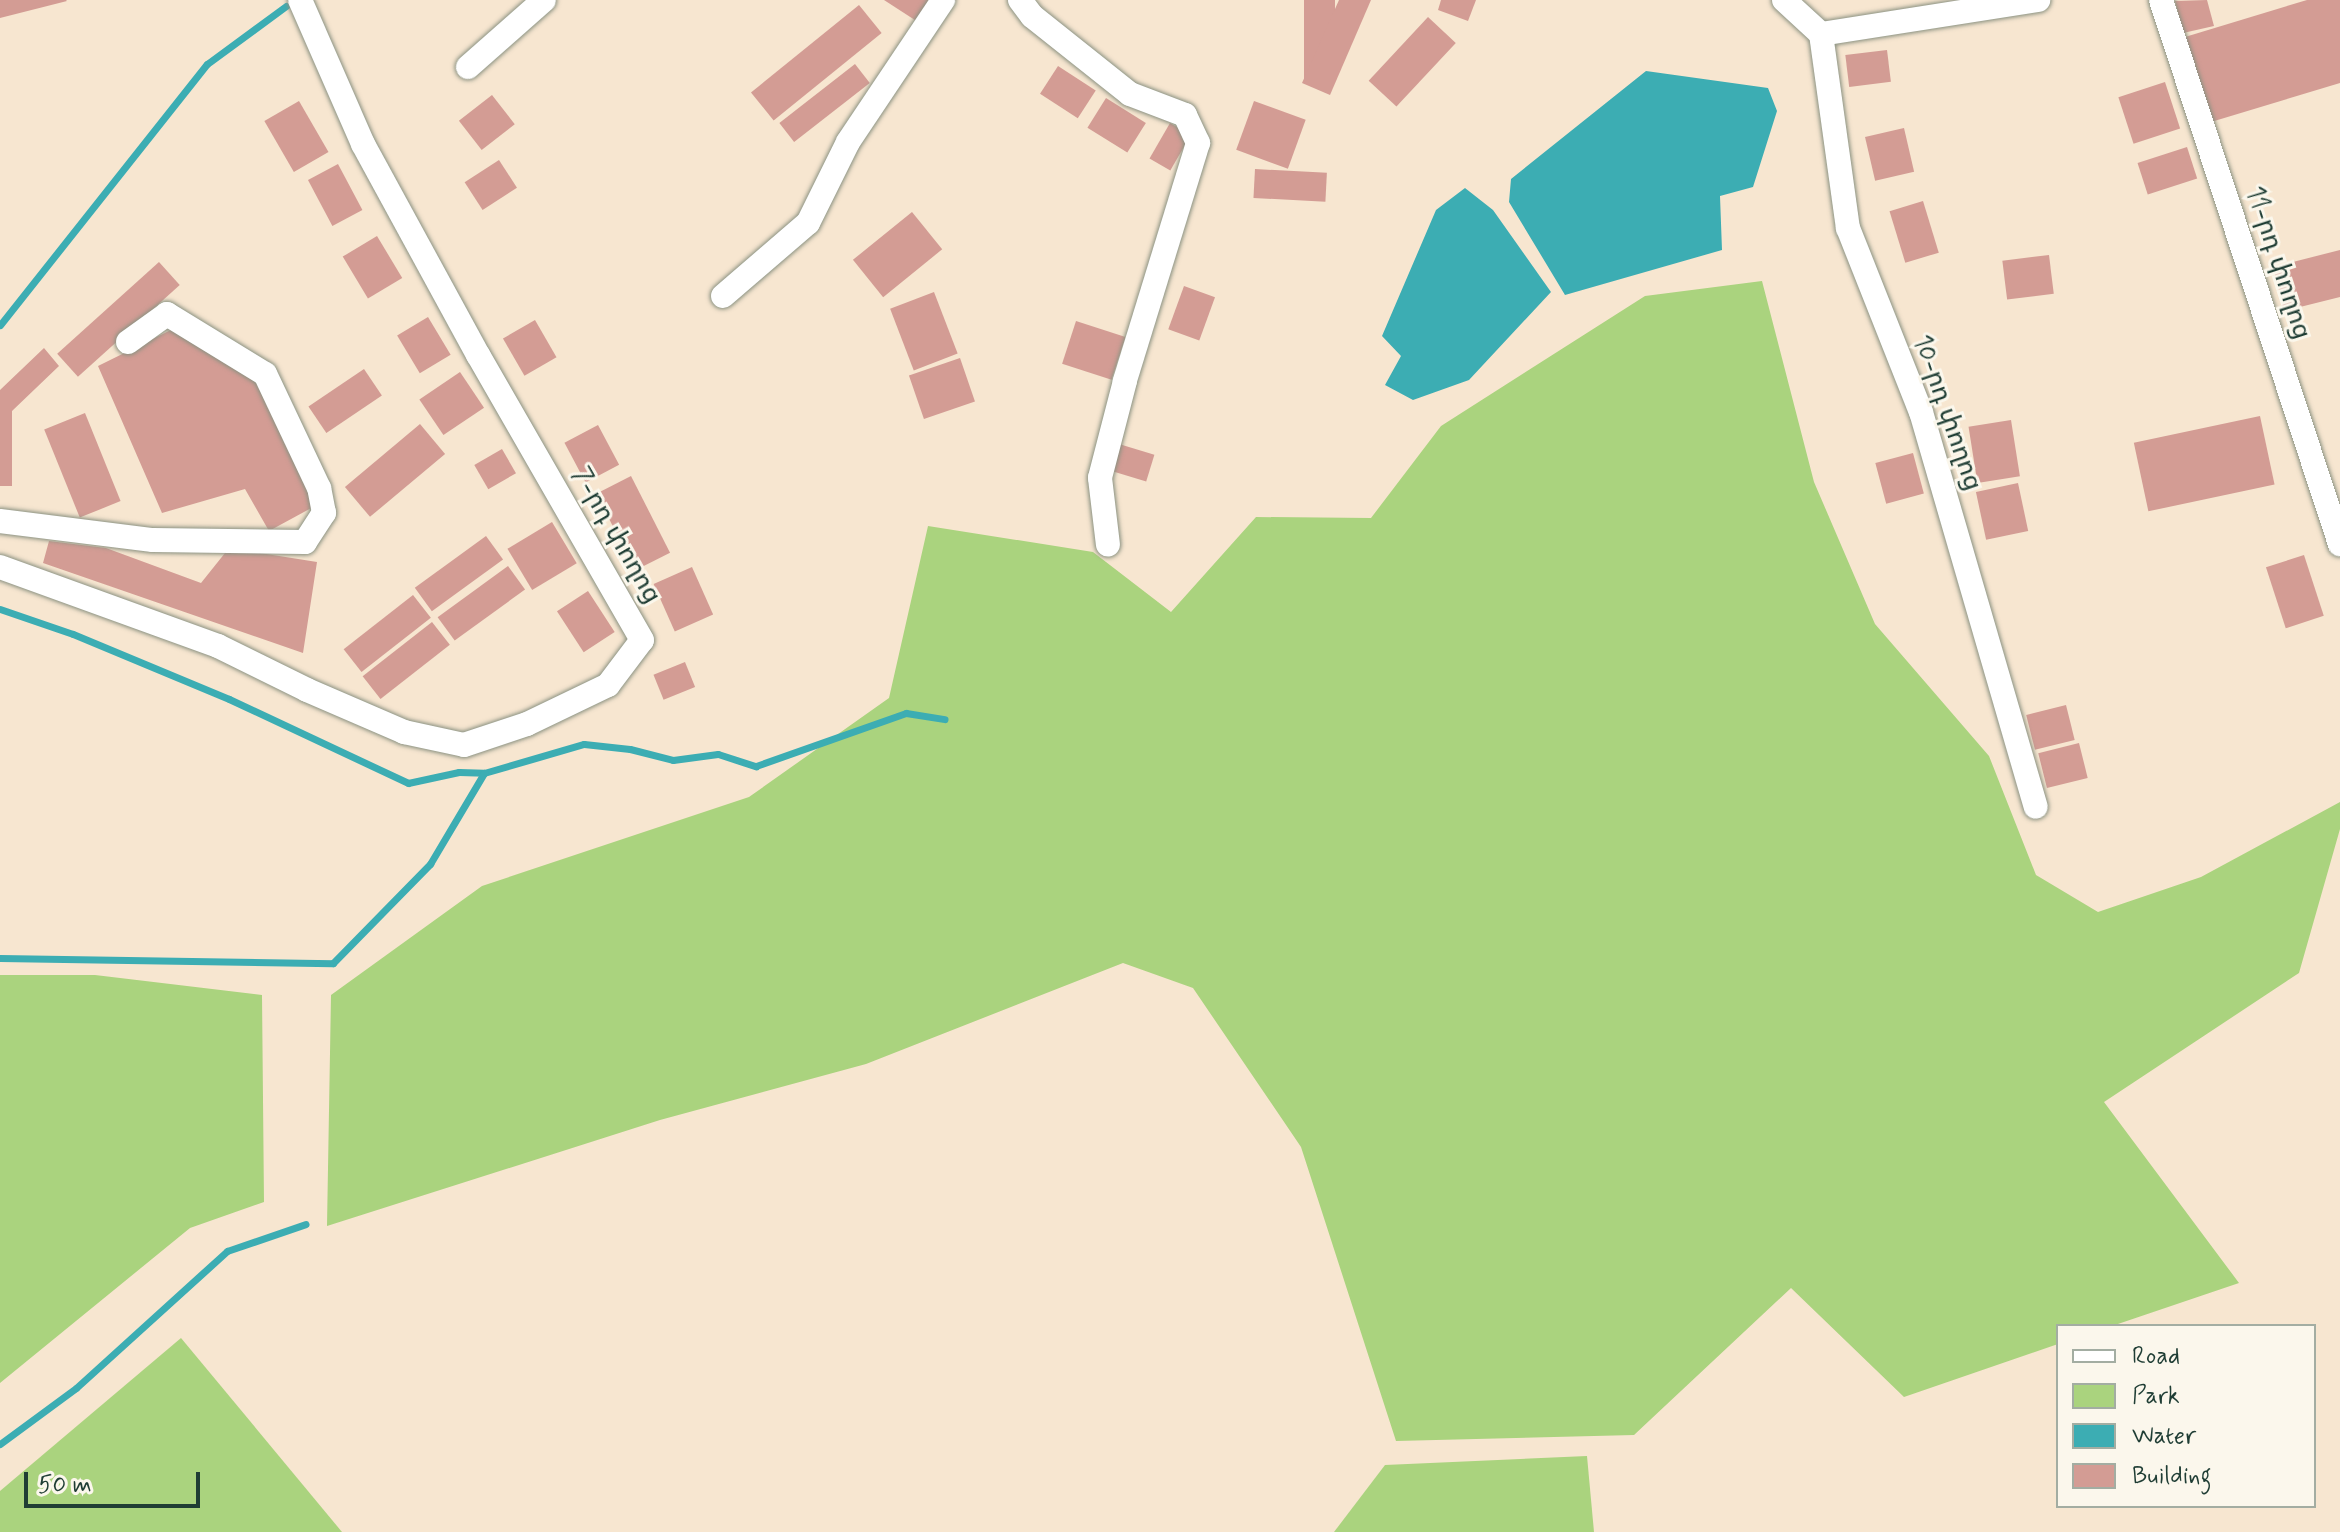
<!DOCTYPE html>
<html>
<head>
<meta charset="utf-8">
<style>
  body { margin:0 }
  #map { position:relative; width:2340px; height:1532px; overflow:hidden; background:#f7e6d0; font-family:Mynerve,"Noto Sans Armenian",sans-serif }
  div>[style] { position:absolute }
  .green>* { inset:0; background:#aad37e }
  .water>* { inset:0; background:#3cadb3 }
  .stream>* { height:7px; margin:-3.5px; padding:0 3.5px; transform-origin:3.5px; border-radius:3.5px; background:#3cadb3 }
  .building>* { inset:0; background:#d39c94; transform-origin:0 0 }
  .roads { filter:drop-shadow(0 0 2px #8b9282) drop-shadow(0 0 2px #8b9282) }
  .minor>* { height:24px; margin:-12px; padding:0 12px; transform-origin:12px; border-radius:12px; background:#fff }
  span { translate:-50% -50%; white-space:nowrap; text-align:center; line-height:1.15; -webkit-text-stroke:6px #fbf7ec; paint-order:stroke }
  .street-label { font-size:26px; color:#1f3d34 }
  .legend { position:absolute; left:2056px; top:1324px; width:260px; height:184px; box-sizing:border-box; background:#fbf7ec; border:2px solid #a3ada2; margin:0; padding:10px 14px; list-style:none; font-size:24px; color:#1f3d34 }
  .legend li { display:flex; align-items:center; gap:16px; height:40px }
  .legend b { width:40px; border:2px solid #a3ada2 }
  .scale { position:absolute; left:24px; top:1472px; width:176px; height:36px; box-sizing:border-box; border:4px solid #1f3d34; border-top:0; padding-left:10px; font-size:24px; line-height:28px; white-space:nowrap; color:#1f3d34; -webkit-text-stroke:6px #fbf7ec; paint-order:stroke }
</style>
</head>
<body>
<div id="map">
  <div class="green">
    <i style="clip-path:polygon(1762px 281px,1814px 482px,1875px 624px,1989px 756px,2036px 875px,2098px 912px,2201px 877px,2340px 802px,2340px 829px,2299px 973px,2104px 1102px,2239px 1283px,2112px 1326px,2058px 1326px,2058px 1344px,1904px 1397px,1791px 1288px,1634px 1435px,1396px 1441px,1301px 1147px,1193px 988px,1123px 963px,866px 1064px,660px 1120px,327px 1226px,331px 995px,482px 886px,749px 797px,889px 698px,928px 526px,1093px 552px,1171px 612px,1256px 517px,1371px 518px,1441px 426px,1645px 296px)"></i>
    <i style="clip-path:polygon(0 975px,95px 975px,262px 995px,264px 1202px,190px 1228px,0 1383px)"></i>
    <i style="clip-path:polygon(181px 1338px,342px 1532px,0 1532px,0 1491px)"></i>
    <i style="clip-path:polygon(1587px 1456px,1594px 1532px,1334px 1532px,1385px 1465px)"></i>
  </div>
  <div class="water">
    <i style="clip-path:polygon(1646px 71px,1768px 88px,1777px 111px,1753px 187px,1720px 196px,1722px 250px,1565px 295px,1509px 202px,1511px 179px)"></i>
    <i style="clip-path:polygon(1465px 188px,1493px 210px,1551px 292px,1469px 380px,1413px 400px,1385px 385px,1401px 356px,1382px 336px,1436px 210px)"></i>
  </div>
  <div class="stream">
    <i style="left:0;top:325px;width:333px;rotate:-51.6deg"></i>
    <i style="left:207px;top:64px;width:98px;rotate:-36.3deg"></i>
    <i style="left:0;top:609px;width:77px;rotate:18.9deg"></i>
    <i style="left:73px;top:634px;width:169px;rotate:22.6deg"></i>
    <i style="left:229px;top:699px;width:198px;rotate:25.1deg"></i>
    <i style="left:408px;top:783px;width:52px;rotate:-12.2deg"></i>
    <i style="left:459px;top:772px;width:25px;rotate:2deg"></i>
    <i style="left:484px;top:773px;width:104px;rotate:-16.2deg"></i>
    <i style="left:584px;top:744px;width:46px;rotate:6.2deg"></i>
    <i style="left:630px;top:749px;width:44px;rotate:14.3deg"></i>
    <i style="left:673px;top:760px;width:45px;rotate:-7.6deg"></i>
    <i style="left:718px;top:754px;width:40px;rotate:18deg"></i>
    <i style="left:756px;top:766px;width:159px;rotate:-19.5deg"></i>
    <i style="left:906px;top:713px;width:39px;rotate:9deg"></i>
    <i style="left:0;top:958px;width:333px;rotate:0.9deg"></i>
    <i style="left:333px;top:963px;width:139px;rotate:-45.6deg"></i>
    <i style="left:430px;top:864px;width:106px;rotate:-59.3deg"></i>
    <i style="left:0;top:1444px;width:94px;rotate:-36.4deg"></i>
    <i style="left:76px;top:1388px;width:204px;rotate:-42.2deg"></i>
    <i style="left:227px;top:1251px;width:83px;rotate:-18.9deg"></i>
  </div>
  <div class="building">
    <i style="clip-path:polygon(0 0,66px 0,67px 1px,0 18px)"></i>
    <i style="clip-path:polygon(884px 0,936px 0,921px 24px)"></i>
    <i style="left:1304px;top:0;width:31px;height:82px"></i>
    <i style="clip-path:polygon(1339px 0,1371px 0,1330px 95px,1302px 83px)"></i>
    <i style="clip-path:polygon(1441px 0,1476px 0,1468px 21px,1438px 10px)"></i>
    <i style="clip-path:polygon(2207px 0,2214px 26px,2183px 33px,2175px 1px)"></i>
    <i style="clip-path:polygon(2307px 0,2340px 0,2340px 83px,2211px 122px,2185px 37px)"></i>
    <i style="left:859px;top:5px;width:36px;height:139px;rotate:51deg"></i>
    <i style="left:1428px;top:17px;width:38px;height:87px;rotate:43deg"></i>
    <i style="left:1887px;top:50px;width:32px;height:42px;rotate:83deg"></i>
    <i style="left:855px;top:64px;width:24px;height:96px;rotate:52deg"></i>
    <i style="left:1058px;top:66px;width:45px;height:33px;rotate:33deg"></i>
    <i style="left:2165px;top:82px;width:49px;height:49px;rotate:72deg"></i>
    <i style="left:492px;top:95px;width:37px;height:42px;rotate:52deg"></i>
    <i style="left:1106px;top:98px;width:47px;height:35px;rotate:32deg"></i>
    <i style="left:299px;top:101px;width:59px;height:40px;rotate:60deg"></i>
    <i style="left:1254px;top:101px;width:55px;height:52px;rotate:20deg"></i>
    <i style="left:1170px;top:123px;width:24px;height:41px;rotate:30deg"></i>
    <i style="left:1904px;top:128px;width:45px;height:40px;rotate:77deg"></i>
    <i style="left:2187px;top:147px;width:33px;height:52px;rotate:72deg"></i>
    <i style="left:499px;top:160px;width:33px;height:41px;rotate:57deg"></i>
    <i style="left:338px;top:164px;width:52px;height:34px;rotate:62deg"></i>
    <i style="left:1255px;top:169px;width:72px;height:29px;rotate:3deg"></i>
    <i style="left:1923px;top:201px;width:54px;height:35px;rotate:73deg"></i>
    <i style="left:912px;top:212px;width:48px;height:76px;rotate:51deg"></i>
    <i style="left:377px;top:236px;width:49px;height:40px;rotate:59deg"></i>
    <i style="clip-path:polygon(2340px 250px,2340px 297px,2284px 311px,2273px 267px)"></i>
    <i style="left:2049px;top:255px;width:39px;height:47px;rotate:83deg"></i>
    <i style="left:159px;top:262px;width:31px;height:137px;rotate:48deg"></i>
    <i style="left:1184px;top:286px;width:33px;height:46px;rotate:20deg"></i>
    <i style="left:934px;top:292px;width:66px;height:47px;rotate:69deg"></i>
    <i style="left:428px;top:317px;width:44px;height:36px;rotate:59deg"></i>
    <i style="left:535px;top:320px;width:43px;height:37px;rotate:60deg"></i>
    <i style="left:1076px;top:321px;width:52px;height:45px;rotate:18deg"></i>
    <i style="clip-path:polygon(179px 326px,254px 374px,315px 506px,269px 531px,245px 489px,162px 513px,98px 366px)"></i>
    <i style="clip-path:polygon(44px 348px,59px 366px,12px 411px,12px 486px,0 486px,0 390px)"></i>
    <i style="left:960px;top:358px;width:46px;height:54px;rotate:71deg"></i>
    <i style="left:364px;top:369px;width:32px;height:67px;rotate:56deg"></i>
    <i style="left:460px;top:372px;width:43px;height:49px;rotate:56deg"></i>
    <i style="left:85px;top:413px;width:95px;height:44px;rotate:68deg"></i>
    <i style="left:2260px;top:416px;width:70px;height:129px;rotate:78deg"></i>
    <i style="left:2011px;top:420px;width:57px;height:43px;rotate:81deg"></i>
    <i style="left:420px;top:424px;width:39px;height:98px;rotate:50deg"></i>
    <i style="left:598px;top:425px;width:45px;height:38px;rotate:62deg"></i>
    <i style="left:1119px;top:444px;width:37px;height:28px;rotate:17deg"></i>
    <i style="left:502px;top:449px;width:28px;height:32px;rotate:60deg"></i>
    <i style="left:1913px;top:453px;width:42px;height:39px;rotate:75deg"></i>
    <i style="left:631px;top:476px;width:86px;height:39px;rotate:63deg"></i>
    <i style="left:2018px;top:483px;width:49px;height:43px;rotate:78deg"></i>
    <i style="left:552px;top:522px;width:48px;height:52px;rotate:59deg"></i>
    <i style="left:486px;top:536px;width:29px;height:88px;rotate:54deg"></i>
    <i style="clip-path:polygon(49px 541px,106px 548px,201px 583px,229px 548px,317px 562px,303px 653px,43px 563px)"></i>
    <i style="left:2304px;top:555px;width:64px;height:40px;rotate:72deg"></i>
    <i style="left:508px;top:566px;width:29px;height:87px;rotate:54deg"></i>
    <i style="left:692px;top:567px;width:52px;height:42px;rotate:66deg"></i>
    <i style="left:588px;top:591px;width:49px;height:37px;rotate:57deg"></i>
    <i style="left:413px;top:595px;width:29px;height:88px;rotate:52deg"></i>
    <i style="left:432px;top:622px;width:29px;height:88px;rotate:52deg"></i>
    <i style="left:685px;top:662px;width:27px;height:34px;rotate:68deg"></i>
    <i style="left:2066px;top:705px;width:36px;height:41px;rotate:76deg"></i>
    <i style="left:2079px;top:743px;width:36px;height:42px;rotate:76deg"></i>
  </div>
  <div class="roads">
    <div class="minor">
      <i style="left:1020px;top:0;width:20px;rotate:53deg"></i>
      <i style="left:1032px;top:16px;width:125px;rotate:38.5deg"></i>
      <i style="left:1130px;top:94px;width:59px;rotate:20.9deg"></i>
      <i style="left:1185px;top:115px;width:31px;rotate:65deg"></i>
      <i style="left:1198px;top:143px;width:249px;rotate:107.1deg"></i>
      <i style="left:1125px;top:381px;width:100px;rotate:104.5deg"></i>
      <i style="left:1100px;top:478px;width:67px;rotate:83.2deg"></i>
      <i style="left:1784px;top:0;width:50px;rotate:42.6deg"></i>
      <i style="left:1821px;top:34px;width:220px;rotate:-8.9deg"></i>
      <i style="left:2161px;top:0;width:573px;rotate:71.79deg"></i>
      <i style="left:1821px;top:34px;width:196px;rotate:82.1deg"></i>
      <i style="left:1848px;top:228px;width:198px;rotate:68.4deg"></i>
      <i style="left:1921px;top:412px;width:411px;rotate:73.8deg"></i>
      <i style="left:468px;top:67px;width:101px;rotate:-41.4deg"></i>
      <i style="left:723px;top:296px;width:112px;rotate:-40.7deg"></i>
      <i style="left:808px;top:223px;width:90px;rotate:-63.7deg"></i>
      <i style="left:848px;top:142px;width:171px;rotate:-56.2deg"></i>
      <i style="left:0;top:521px;width:154px;rotate:7.1deg"></i>
      <i style="left:153px;top:540px;width:152px;rotate:0.8deg"></i>
      <i style="left:305px;top:542px;width:35px;rotate:-57deg"></i>
      <i style="left:324px;top:513px;width:25px;rotate:-101deg"></i>
      <i style="left:319px;top:488px;width:126px;rotate:-115.3deg"></i>
      <i style="left:265px;top:374px;width:115px;rotate:-148.5deg"></i>
      <i style="left:167px;top:314px;width:48px;rotate:144.3deg"></i>
      <i style="left:0;top:567px;width:232px;rotate:19.9deg"></i>
      <i style="left:218px;top:646px;width:99px;rotate:26.3deg"></i>
      <i style="left:307px;top:690px;width:106px;rotate:23.4deg"></i>
      <i style="left:404px;top:732px;width:61px;rotate:12.2deg"></i>
      <i style="left:464px;top:745px;width:66px;rotate:-18.4deg"></i>
      <i style="left:527px;top:724px;width:90px;rotate:-25.7deg"></i>
      <i style="left:608px;top:685px;width:56px;rotate:-52.9deg"></i>
      <i style="left:642px;top:640px;width:329px;rotate:-119.9deg"></i>
      <i style="left:478px;top:355px;width:240px;rotate:-118.6deg"></i>
      <i style="left:363px;top:144px;width:157px;rotate:-113.6deg"></i>
    </div>
  </div>
  <div class="street-label">
    <span style="left:2277px;top:263px;rotate:72deg">11-րդ փողոց</span>
    <span style="left:1946px;top:413px;rotate:71deg">10-րդ փողոց</span>
    <span style="left:615px;top:536px;rotate:60deg">7-րդ փողոց</span>
  </div>
  <ul class="legend">
  <li><b style="height:10px;background:#fff"></b>Road</li>
  <li><b style="height:22px;background:#aad37e"></b>Park</li>
  <li><b style="height:22px;background:#3cadb3"></b>Water</li>
  <li><b style="height:22px;background:#d39c94"></b>Building</li>
  </ul>
  <div class="scale">50 m</div>
</div>
</body>
</html>
